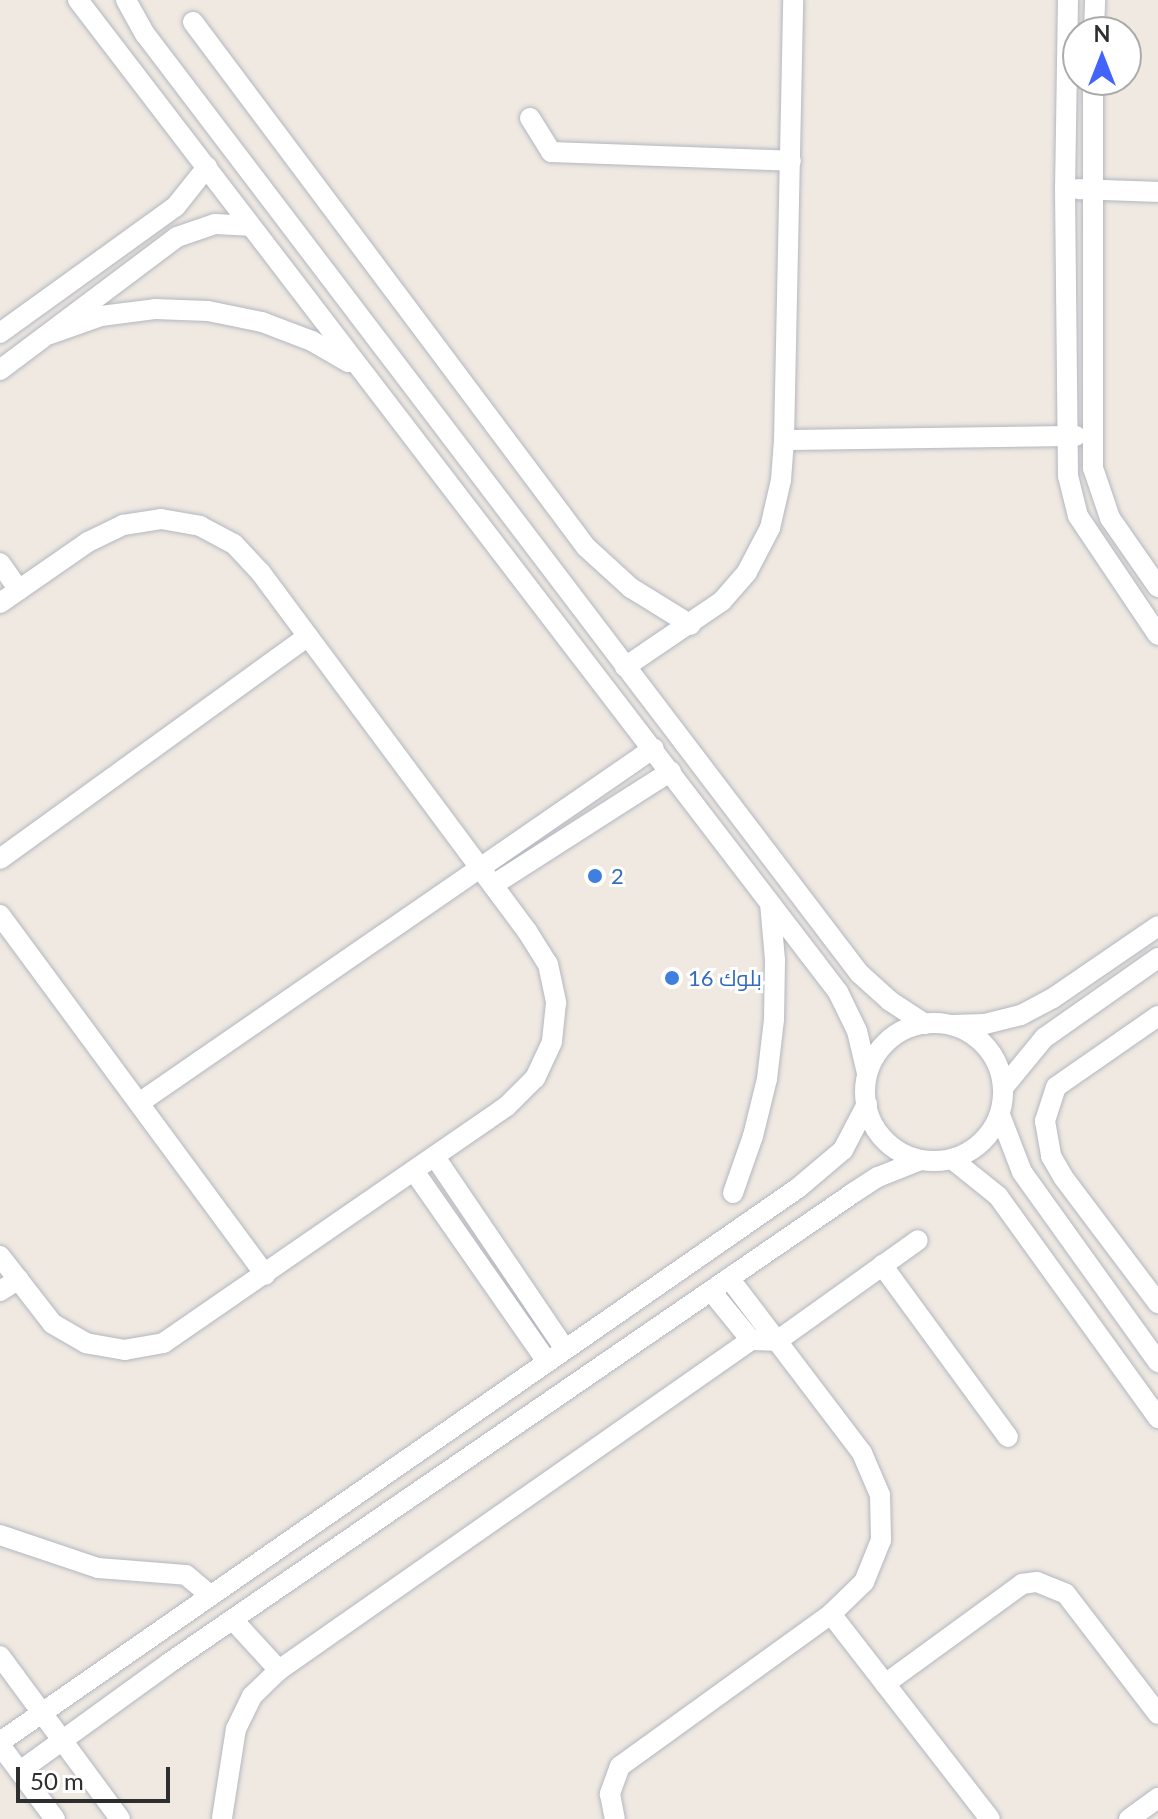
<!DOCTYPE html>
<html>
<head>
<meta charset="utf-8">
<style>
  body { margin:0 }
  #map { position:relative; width:1158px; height:1819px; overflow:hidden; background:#efe9e1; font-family:Lato,Cairo,sans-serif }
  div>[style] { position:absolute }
  .roads { filter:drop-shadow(0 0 2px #b4b7c1) drop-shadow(0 0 2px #b4b7c1) }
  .street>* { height:20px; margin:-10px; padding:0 10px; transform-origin:10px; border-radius:10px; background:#fff }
  .street>.ring { margin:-10px; padding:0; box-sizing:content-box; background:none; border:20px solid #fff; border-radius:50% }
  .dots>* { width:22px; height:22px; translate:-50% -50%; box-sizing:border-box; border:4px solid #fff; border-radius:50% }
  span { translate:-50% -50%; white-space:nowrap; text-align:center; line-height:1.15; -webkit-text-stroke:6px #fff; paint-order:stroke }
  .shop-label { font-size:22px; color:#366cbe }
  .left { translate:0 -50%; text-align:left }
  .north { position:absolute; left:1062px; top:16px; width:80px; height:80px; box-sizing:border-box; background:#fff; border:2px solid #ababab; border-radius:50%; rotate:0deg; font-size:22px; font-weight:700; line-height:32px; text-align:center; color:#2e2e2e }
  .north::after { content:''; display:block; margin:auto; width:28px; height:36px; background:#4264fb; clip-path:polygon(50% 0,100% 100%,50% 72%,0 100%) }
  .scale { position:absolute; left:16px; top:1767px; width:154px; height:36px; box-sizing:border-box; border:4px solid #2e2e2e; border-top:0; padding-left:10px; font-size:24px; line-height:28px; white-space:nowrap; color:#2e2e2e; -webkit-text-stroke:6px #fff; paint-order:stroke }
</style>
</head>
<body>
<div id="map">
  <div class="roads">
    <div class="street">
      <i style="left:78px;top:0;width:1250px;rotate:52.54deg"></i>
      <i style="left:838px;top:992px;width:43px;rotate:64deg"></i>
      <i style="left:857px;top:1031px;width:43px;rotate:76.6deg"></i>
      <i style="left:126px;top:0;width:39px;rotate:61deg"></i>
      <i style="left:145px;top:34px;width:1180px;rotate:52.75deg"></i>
      <i style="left:859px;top:973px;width:42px;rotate:42.1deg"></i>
      <i style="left:890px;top:1001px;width:42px;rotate:33.3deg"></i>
      <i style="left:1068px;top:0;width:189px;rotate:90.9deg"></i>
      <i style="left:1065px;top:189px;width:287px;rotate:89.4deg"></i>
      <i style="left:1068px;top:476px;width:41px;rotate:76deg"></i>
      <i style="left:1078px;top:516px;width:143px;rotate:56.1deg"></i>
      <i style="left:193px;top:22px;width:656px;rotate:53.18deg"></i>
      <i style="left:586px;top:547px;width:61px;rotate:42.3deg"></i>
      <i style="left:631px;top:588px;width:70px;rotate:31.7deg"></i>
      <i style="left:1094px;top:32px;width:32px;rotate:-88deg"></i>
      <i style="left:1093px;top:80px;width:388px;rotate:90deg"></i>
      <i style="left:1093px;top:468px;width:53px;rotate:71.2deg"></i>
      <i style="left:1110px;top:518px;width:84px;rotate:55.2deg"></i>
      <i style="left:530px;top:118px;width:40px;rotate:58deg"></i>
      <i style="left:551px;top:152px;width:240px;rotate:2.1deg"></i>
      <i style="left:1078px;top:189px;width:80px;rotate:2.1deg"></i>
      <i style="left:0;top:333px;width:217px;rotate:-35.8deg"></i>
      <i style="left:176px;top:206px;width:50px;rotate:-51.5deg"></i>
      <i style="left:50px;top:334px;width:54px;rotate:-19.4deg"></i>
      <i style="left:101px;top:316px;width:54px;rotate:-7.4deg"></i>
      <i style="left:155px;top:309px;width:53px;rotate:2.2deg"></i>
      <i style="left:208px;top:311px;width:55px;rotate:11.5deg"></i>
      <i style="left:262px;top:322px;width:53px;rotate:20.8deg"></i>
      <i style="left:312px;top:341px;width:42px;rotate:30.3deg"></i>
      <i style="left:0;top:370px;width:221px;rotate:-36.9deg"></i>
      <i style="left:177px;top:237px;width:40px;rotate:-18.9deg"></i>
      <i style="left:215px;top:224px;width:35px;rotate:3deg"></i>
      <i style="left:784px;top:440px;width:292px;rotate:-0.8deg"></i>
      <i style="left:0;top:563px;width:33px;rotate:55deg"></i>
      <i style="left:0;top:603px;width:107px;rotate:-34.7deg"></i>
      <i style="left:88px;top:542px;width:39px;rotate:-26deg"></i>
      <i style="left:123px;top:525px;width:38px;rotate:-9deg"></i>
      <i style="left:161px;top:519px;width:40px;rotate:10deg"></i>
      <i style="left:200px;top:526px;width:38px;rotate:28deg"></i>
      <i style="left:234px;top:544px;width:40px;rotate:47deg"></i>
      <i style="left:261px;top:573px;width:446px;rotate:53.4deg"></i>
      <i style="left:527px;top:931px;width:39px;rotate:58deg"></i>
      <i style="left:548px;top:964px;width:40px;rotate:78deg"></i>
      <i style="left:556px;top:1003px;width:39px;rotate:96deg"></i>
      <i style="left:552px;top:1042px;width:40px;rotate:115deg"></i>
      <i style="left:535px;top:1078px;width:40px;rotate:135deg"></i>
      <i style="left:507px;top:1106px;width:417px;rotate:145.4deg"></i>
      <i style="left:164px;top:1343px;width:40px;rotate:170deg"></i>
      <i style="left:125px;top:1350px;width:40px;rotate:-170deg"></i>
      <i style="left:86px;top:1343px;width:39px;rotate:-150deg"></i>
      <i style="left:52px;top:1323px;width:85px;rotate:-127.8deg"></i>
      <i style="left:625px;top:667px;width:117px;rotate:-34.2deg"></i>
      <i style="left:722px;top:601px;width:38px;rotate:-49deg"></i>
      <i style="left:747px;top:572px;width:50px;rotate:-62.4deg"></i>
      <i style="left:770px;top:528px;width:49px;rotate:-77.1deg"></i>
      <i style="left:781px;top:480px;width:40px;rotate:-85.7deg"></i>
      <i style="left:784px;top:440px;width:440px;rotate:-88.8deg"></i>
      <i style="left:0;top:859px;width:380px;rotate:-35.9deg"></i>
      <i style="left:493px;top:885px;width:211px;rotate:-32.6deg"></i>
      <i style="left:0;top:915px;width:447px;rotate:53.6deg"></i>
      <i style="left:1158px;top:1016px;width:124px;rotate:145.2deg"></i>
      <i style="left:1056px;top:1087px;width:36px;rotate:108deg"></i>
      <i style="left:1045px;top:1121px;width:36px;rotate:80deg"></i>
      <i style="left:1051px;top:1156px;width:24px;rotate:60deg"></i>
      <i style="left:1063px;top:1177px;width:158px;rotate:53deg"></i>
      <i class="ring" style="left:865px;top:1023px;width:118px;height:118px"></i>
      <i style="left:953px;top:1025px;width:32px;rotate:-2deg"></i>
      <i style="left:985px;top:1024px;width:37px;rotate:-14deg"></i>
      <i style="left:1021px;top:1015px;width:36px;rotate:-28deg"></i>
      <i style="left:1053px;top:998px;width:127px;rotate:-34.4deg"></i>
      <i style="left:1003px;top:1088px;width:65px;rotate:-50.6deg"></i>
      <i style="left:1044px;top:1038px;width:139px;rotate:-35.1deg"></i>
      <i style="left:139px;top:1103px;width:625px;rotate:-34.58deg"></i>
      <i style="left:1000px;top:1115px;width:61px;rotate:68.9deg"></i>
      <i style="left:1022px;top:1172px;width:234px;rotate:54.4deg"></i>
      <i style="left:435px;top:1157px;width:232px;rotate:55.9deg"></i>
      <i style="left:952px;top:1159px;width:59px;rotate:38.8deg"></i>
      <i style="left:998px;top:1196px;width:274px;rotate:54.2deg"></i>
      <i style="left:414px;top:1171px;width:233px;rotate:55.1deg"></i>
      <i style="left:733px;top:1193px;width:60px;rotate:-70.7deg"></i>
      <i style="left:753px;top:1136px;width:59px;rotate:-76.2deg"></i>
      <i style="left:767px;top:1079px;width:60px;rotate:-83.3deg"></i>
      <i style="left:774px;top:1019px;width:59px;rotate:-89deg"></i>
      <i style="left:775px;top:960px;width:57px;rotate:-95deg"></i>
      <i style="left:882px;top:1265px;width:213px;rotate:53.8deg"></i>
      <i style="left:729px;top:1278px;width:79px;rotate:52.7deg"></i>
      <i style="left:777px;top:1341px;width:173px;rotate:-35.6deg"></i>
      <i style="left:0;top:1291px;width:22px;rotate:-32deg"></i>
      <i style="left:711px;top:1291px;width:63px;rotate:50.8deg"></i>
      <i style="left:0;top:1535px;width:103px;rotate:18.6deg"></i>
      <i style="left:98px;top:1568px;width:88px;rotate:4.5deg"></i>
      <i style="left:186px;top:1575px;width:31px;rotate:40deg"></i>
      <i style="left:831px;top:1614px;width:259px;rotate:52.2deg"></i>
      <i style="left:233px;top:1620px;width:68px;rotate:47.4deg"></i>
      <i style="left:0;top:1656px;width:202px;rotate:53.6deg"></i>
      <i style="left:885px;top:1684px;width:170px;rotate:-36.1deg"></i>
      <i style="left:1022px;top:1584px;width:15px;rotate:-8deg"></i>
      <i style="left:1037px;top:1582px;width:31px;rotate:22deg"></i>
      <i style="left:1066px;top:1594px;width:151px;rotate:52.5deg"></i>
      <i style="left:0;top:1742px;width:971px;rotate:-34.77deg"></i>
      <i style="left:798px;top:1188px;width:59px;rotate:-40.2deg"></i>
      <i style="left:843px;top:1150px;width:52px;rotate:-62.4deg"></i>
      <i style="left:0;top:1745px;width:92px;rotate:53.4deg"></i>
      <i style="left:20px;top:1771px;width:184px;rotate:-35.9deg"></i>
      <i style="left:169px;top:1663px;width:830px;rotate:-34.49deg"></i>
      <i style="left:853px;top:1193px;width:30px;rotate:-33deg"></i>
      <i style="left:878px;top:1177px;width:46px;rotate:-21.6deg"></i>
      <i style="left:222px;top:1818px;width:90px;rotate:-81.1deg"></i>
      <i style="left:236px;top:1729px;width:37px;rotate:-64deg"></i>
      <i style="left:252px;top:1696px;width:37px;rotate:-44deg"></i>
      <i style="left:279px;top:1670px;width:576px;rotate:-34.96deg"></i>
      <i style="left:751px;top:1340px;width:26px;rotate:2deg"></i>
      <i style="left:777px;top:1341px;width:141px;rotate:52.8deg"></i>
      <i style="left:862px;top:1453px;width:46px;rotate:66.8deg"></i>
      <i style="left:880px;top:1495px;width:45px;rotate:88.7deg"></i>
      <i style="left:881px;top:1540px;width:45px;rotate:112deg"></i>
      <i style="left:864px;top:1582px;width:46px;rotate:135.9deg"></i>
      <i style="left:831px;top:1614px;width:260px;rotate:144.2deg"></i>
      <i style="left:620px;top:1766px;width:30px;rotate:110deg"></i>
      <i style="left:610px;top:1794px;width:25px;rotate:79deg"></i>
      <i style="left:1129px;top:1819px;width:36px;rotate:-36deg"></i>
    </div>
  </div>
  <div class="dots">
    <i style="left:595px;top:876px;background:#3f7fe0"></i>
    <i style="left:672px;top:978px;background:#3f7fe0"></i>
  </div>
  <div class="shop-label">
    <span class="left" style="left:611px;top:876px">2</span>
    <span class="left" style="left:688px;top:978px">بلوك 16</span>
  </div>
  <div class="north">N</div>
  <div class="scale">50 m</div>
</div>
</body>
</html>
